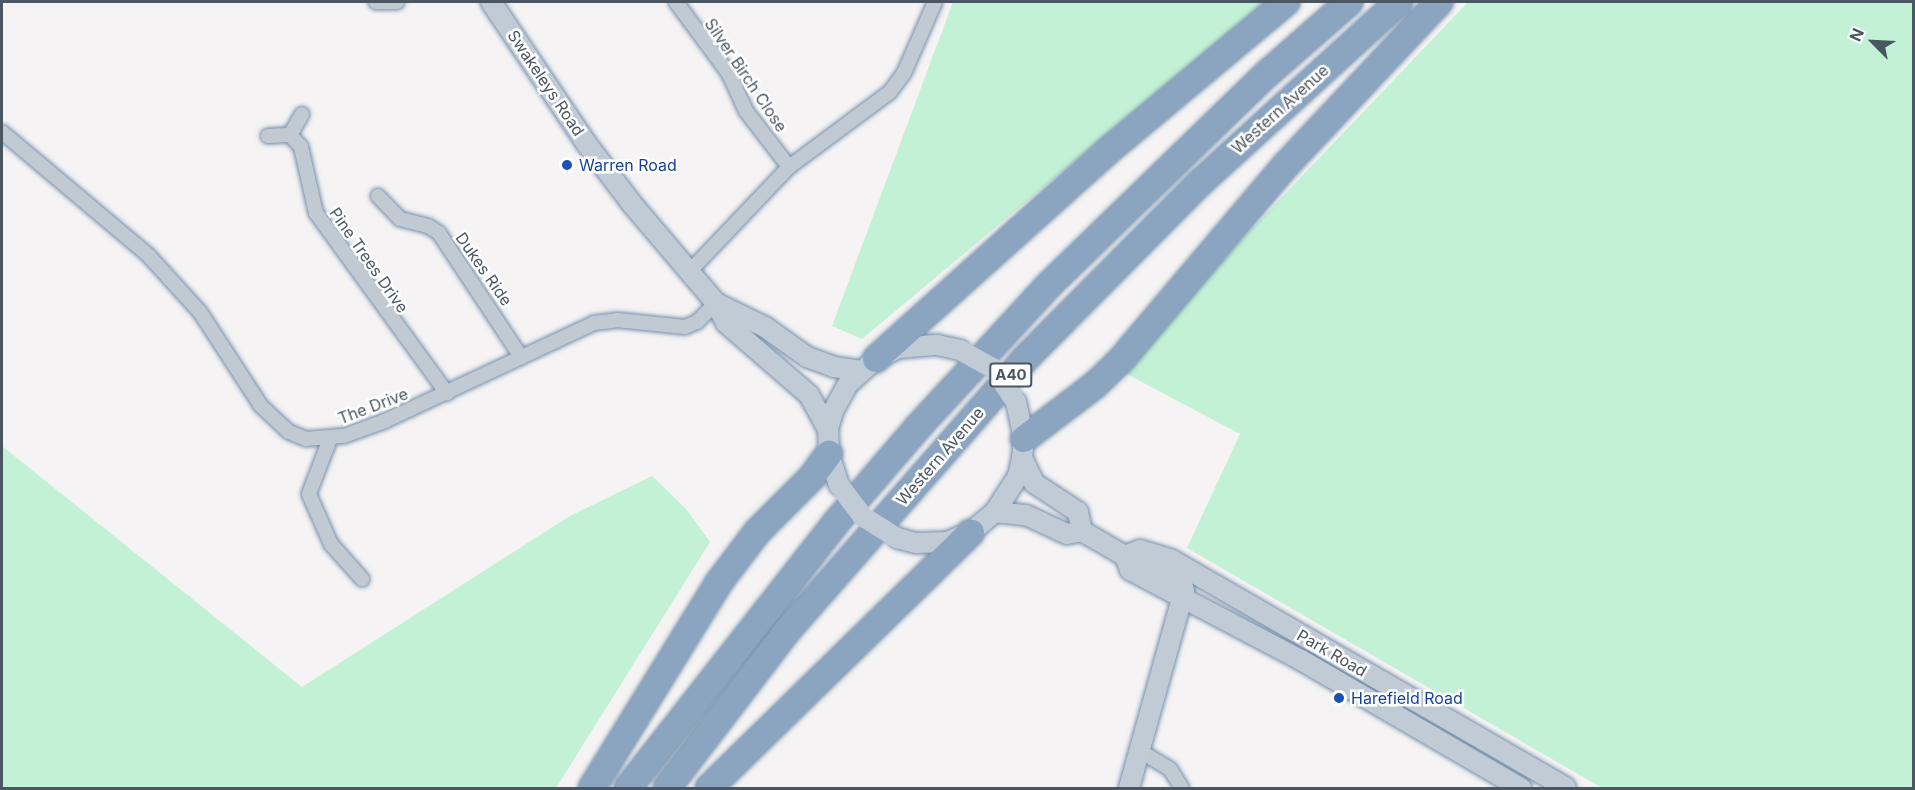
<!DOCTYPE html>
<html>
<head>
<meta charset="utf-8">
<style>
  body { margin:0 }
  #map { position:relative; width:1915px; height:790px; overflow:hidden; background:#f5f3f3; font-family:Inter,sans-serif }
  div>[style] { position:absolute }
  .green>* { inset:0; background:#c3f1d5 }
  .roads { filter:drop-shadow(0 0 2px #7690ad) drop-shadow(0 0 2px #7690ad) }
  .street>* { height:14px; margin:-7px; padding:0 7px; transform-origin:7px; border-radius:7px; background:#c1cad2 }
  .secondary>* { height:20px; margin:-10px; padding:0 10px; transform-origin:10px; border-radius:10px; background:#c1cbd6 }
  .highway>* { height:26px; margin:-13px; padding:0 13px; transform-origin:13px; border-radius:13px; background:#8ba5c1 }
  .secondary-bridge>* { height:20px; margin:-10px; padding:0 10px; transform-origin:10px; border-radius:10px; background:#c1cbd6 }
  .dots>* { width:16px; height:16px; translate:-50% -50%; box-sizing:border-box; border:3px solid #fff; border-radius:50% }
  span { translate:-50% -50%; white-space:nowrap; text-align:center; line-height:1.15; -webkit-text-stroke:5px #fff; paint-order:stroke }
  .shield-label span { padding:2px 4px; background:#fff; border:2px solid; border-radius:4px; -webkit-text-stroke-width:0 }
  .shield-label { font-size:15px; color:#4a5661; font-weight:700 }
  .street-label { font-size:16px; color:#4a5661 }
  .transit-label { font-size:16px; color:#164399 }
  .left { translate:0 -50%; text-align:left }
  .frame { position:absolute; inset:0; border:3px solid #4a5661; pointer-events:none }
  .north { position:absolute; left:1843px; top:12px; width:60px; height:60px; -webkit-text-stroke:4px #fff; paint-order:stroke; rotate:294deg; font-size:16px; font-weight:700; line-height:24px; text-align:center; color:#4a5661 }
  .north::after { content:''; display:block; margin:auto; width:21px; height:27px; background:#4a5661; clip-path:polygon(50% 0,100% 100%,50% 72%,0 100%) }
</style>
</head>
<body>
<div id="map">
  <div class="green">
    <i style="clip-path:polygon(953px 2px,1265px 2px,862px 339px,832px 326px)"></i>
    <i style="clip-path:polygon(1468px 2px,1913px 2px,1913px 788px,1602px 788px,1187px 548px,1240px 434px,1123px 372px,1245px 236px)"></i>
    <i style="clip-path:polygon(2px 446px,302px 687px,570px 516px,652px 476px,686px 509px,710px 542px,556px 788px,2px 788px)"></i>
  </div>
  <div class="roads">
    <div class="street">
      <i style="left:376px;top:2px;width:21px"></i>
      <i style="left:676px;top:2px;width:89px;rotate:53.6deg"></i>
      <i style="left:729px;top:74px;width:41px;rotate:65.3deg"></i>
      <i style="left:746px;top:111px;width:71px;rotate:52.5deg"></i>
      <i style="left:2px;top:132px;width:192px;rotate:40.1deg"></i>
      <i style="left:149px;top:256px;width:76px;rotate:47.7deg"></i>
      <i style="left:200px;top:312px;width:112px;rotate:57deg"></i>
      <i style="left:261px;top:406px;width:38px;rotate:43deg"></i>
      <i style="left:289px;top:432px;width:18px;rotate:22deg"></i>
      <i style="left:306px;top:439px;width:38px;rotate:-5deg"></i>
      <i style="left:344px;top:436px;width:44px;rotate:-20.1deg"></i>
      <i style="left:385px;top:421px;width:231px;rotate:-25.1deg"></i>
      <i style="left:594px;top:323px;width:23px;rotate:-7deg"></i>
      <i style="left:617px;top:320px;width:68px;rotate:5.9deg"></i>
      <i style="left:685px;top:327px;width:13px;rotate:-23deg"></i>
      <i style="left:697px;top:322px;width:27px;rotate:-45deg"></i>
      <i style="left:290px;top:135px;width:24px;rotate:-60deg"></i>
      <i style="left:268px;top:136px;width:22px;rotate:-3deg"></i>
      <i style="left:290px;top:135px;width:16px;rotate:47deg"></i>
      <i style="left:301px;top:147px;width:68px;rotate:77.2deg"></i>
      <i style="left:316px;top:213px;width:223px;rotate:54deg"></i>
      <i style="left:378px;top:196px;width:32px;rotate:46deg"></i>
      <i style="left:400px;top:219px;width:29px;rotate:14deg"></i>
      <i style="left:428px;top:226px;width:13px;rotate:32deg"></i>
      <i style="left:439px;top:233px;width:149px;rotate:56.5deg"></i>
      <i style="left:689px;top:272px;width:145px;rotate:-46.4deg"></i>
      <i style="left:789px;top:167px;width:126px;rotate:-36.6deg"></i>
      <i style="left:890px;top:92px;width:24px;rotate:-54deg"></i>
      <i style="left:904px;top:73px;width:77px;rotate:-66.4deg"></i>
      <i style="left:330px;top:439px;width:59px;rotate:110.9deg"></i>
      <i style="left:309px;top:494px;width:55px;rotate:66.3deg"></i>
      <i style="left:331px;top:544px;width:47px;rotate:48.5deg"></i>
      <i style="left:1140px;top:751px;width:35px;rotate:31deg"></i>
      <i style="left:1170px;top:769px;width:22px;rotate:58deg"></i>
    </div>
    <div class="secondary">
      <i style="left:491px;top:2px;width:170px;rotate:56deg"></i>
      <i style="left:586px;top:143px;width:76px;rotate:53deg"></i>
      <i style="left:632px;top:204px;width:130px;rotate:49.7deg"></i>
      <i style="left:716px;top:303px;width:22px;rotate:63deg"></i>
      <i style="left:726px;top:323px;width:110px;rotate:40.9deg"></i>
      <i style="left:809px;top:395px;width:39px;rotate:61deg"></i>
      <i style="left:716px;top:303px;width:55px;rotate:26.1deg"></i>
      <i style="left:765px;top:327px;width:52px;rotate:35.5deg"></i>
      <i style="left:807px;top:357px;width:29px;rotate:20deg"></i>
      <i style="left:834px;top:367px;width:28px;rotate:8deg"></i>
      <i style="left:1022px;top:458px;width:28px;rotate:64deg"></i>
      <i style="left:1034px;top:483px;width:53px;rotate:33.4deg"></i>
      <i style="left:1078px;top:512px;width:19px;rotate:78deg"></i>
      <i style="left:839px;top:485px;width:33px;rotate:-108deg"></i>
      <i style="left:829px;top:454px;width:25px;rotate:-92deg"></i>
      <i style="left:828px;top:429px;width:19px;rotate:-74deg"></i>
      <i style="left:833px;top:411px;width:31px;rotate:-61deg"></i>
      <i style="left:848px;top:384px;width:38px;rotate:-42deg"></i>
      <i style="left:876px;top:359px;width:25px;rotate:-26deg"></i>
      <i style="left:899px;top:348px;width:38px;rotate:-5deg"></i>
      <i style="left:937px;top:345px;width:24px;rotate:12deg"></i>
      <i style="left:995px;top:512px;width:31px;rotate:6deg"></i>
      <i style="left:1026px;top:515px;width:45px;rotate:24.9deg"></i>
      <i style="left:1067px;top:534px;width:15px;rotate:-11deg"></i>
      <i style="left:1082px;top:531px;width:50px;rotate:30.2deg"></i>
      <i style="left:1125px;top:556px;width:15px;rotate:70deg"></i>
      <i style="left:1130px;top:570px;width:193px;rotate:27.8deg"></i>
      <i style="left:1301px;top:660px;width:255px;rotate:30.2deg"></i>
      <i style="left:897px;top:538px;width:20px;rotate:15deg"></i>
      <i style="left:916px;top:543px;width:31px;rotate:-2deg"></i>
      <i style="left:947px;top:542px;width:26px;rotate:-23deg"></i>
      <i style="left:971px;top:532px;width:31px;rotate:-40deg"></i>
      <i style="left:995px;top:512px;width:43px;rotate:-57.4deg"></i>
      <i style="left:1018px;top:476px;width:18px;rotate:-77deg"></i>
      <i style="left:1022px;top:458px;width:19px;rotate:-84deg"></i>
      <i style="left:1024px;top:439px;width:38px;rotate:-102deg"></i>
      <i style="left:1125px;top:556px;width:16px;rotate:-22deg"></i>
      <i style="left:1140px;top:550px;width:31px;rotate:17deg"></i>
      <i style="left:1170px;top:559px;width:457px;rotate:30deg"></i>
      <i style="left:1129px;top:788px;width:205px;rotate:-74.4deg"></i>
      <i style="left:1184px;top:591px;width:7px;rotate:-106deg"></i>
      <i style="left:1182px;top:584px;width:41px;rotate:-147.8deg"></i>
      <i style="left:1147px;top:562px;width:7px;rotate:-98deg"></i>
    </div>
    <div class="highway">
      <i style="left:876px;top:359px;width:313px;rotate:-41.9deg"></i>
      <i style="left:1109px;top:150px;width:231px;rotate:-39.9deg"></i>
      <i style="left:1024px;top:439px;width:89px;rotate:-37.3deg"></i>
      <i style="left:1095px;top:385px;width:36px;rotate:-44deg"></i>
      <i style="left:1121px;top:360px;width:255px;rotate:-49.8deg"></i>
      <i style="left:1286px;top:165px;width:224px;rotate:-46.8deg"></i>
      <i style="left:592px;top:788px;width:243px;rotate:-58.3deg"></i>
      <i style="left:720px;top:581px;width:61px;rotate:-52.9deg"></i>
      <i style="left:757px;top:532px;width:78px;rotate:-45deg"></i>
      <i style="left:812px;top:477px;width:29px;rotate:-54deg"></i>
      <i style="left:628px;top:788px;width:334px;rotate:-51.9deg"></i>
      <i style="left:834px;top:525px;width:129px;rotate:-49.4deg"></i>
      <i style="left:918px;top:427px;width:193px;rotate:-47.3deg"></i>
      <i style="left:1049px;top:285px;width:305px;rotate:-44.1deg"></i>
      <i style="left:1268px;top:73px;width:108px;rotate:-41.2deg"></i>
      <i style="left:667px;top:788px;width:198px;rotate:-52.6deg"></i>
      <i style="left:787px;top:631px;width:360px;rotate:-48.8deg"></i>
      <i style="left:1024px;top:360px;width:252px;rotate:-45.2deg"></i>
      <i style="left:1202px;top:181px;width:266px;rotate:-42.3deg"></i>
      <i style="left:709px;top:788px;width:366px;rotate:-44.3deg"></i>
    </div>
  </div>
  <div class="secondary-bridge">
    <i style="left:960px;top:350px;width:38px;rotate:29deg"></i>
    <i style="left:993px;top:368px;width:41px;rotate:55.9deg"></i>
    <i style="left:839px;top:485px;width:39px;rotate:53deg"></i>
    <i style="left:862px;top:516px;width:41px;rotate:32.2deg"></i>
  </div>
  <div class="dots">
    <i style="left:567px;top:165px;background:#1a4fb4"></i>
    <i style="left:1339px;top:698px;background:#1a4fb4"></i>
  </div>
  <div class="shield-label">
    <span style="left:1011px;top:375px">A40</span>
  </div>
  <div class="street-label">
    <span style="left:746px;top:75px;rotate:56deg">Silver Birch Close</span>
    <span style="left:546px;top:83px;rotate:56deg">Swakeleys Road</span>
    <span style="left:1280px;top:109px;rotate:-42deg">Western Avenue</span>
    <span style="left:369px;top:260px;rotate:55deg">Pine Trees Drive</span>
    <span style="left:484px;top:269px;rotate:55deg">Dukes Ride</span>
    <span style="left:373px;top:406px;rotate:-21deg">The Drive</span>
    <span style="left:940px;top:456px;rotate:-49deg">Western Avenue</span>
    <span style="left:1332px;top:653px;rotate:30deg">Park Road</span>
  </div>
  <div class="transit-label">
    <span class="left" style="left:579px;top:165px">Warren Road</span>
    <span class="left" style="left:1351px;top:698px">Harefield Road</span>
  </div>
  <div class="frame"></div>
  <div class="north">N</div>
</div>
</body>
</html>
